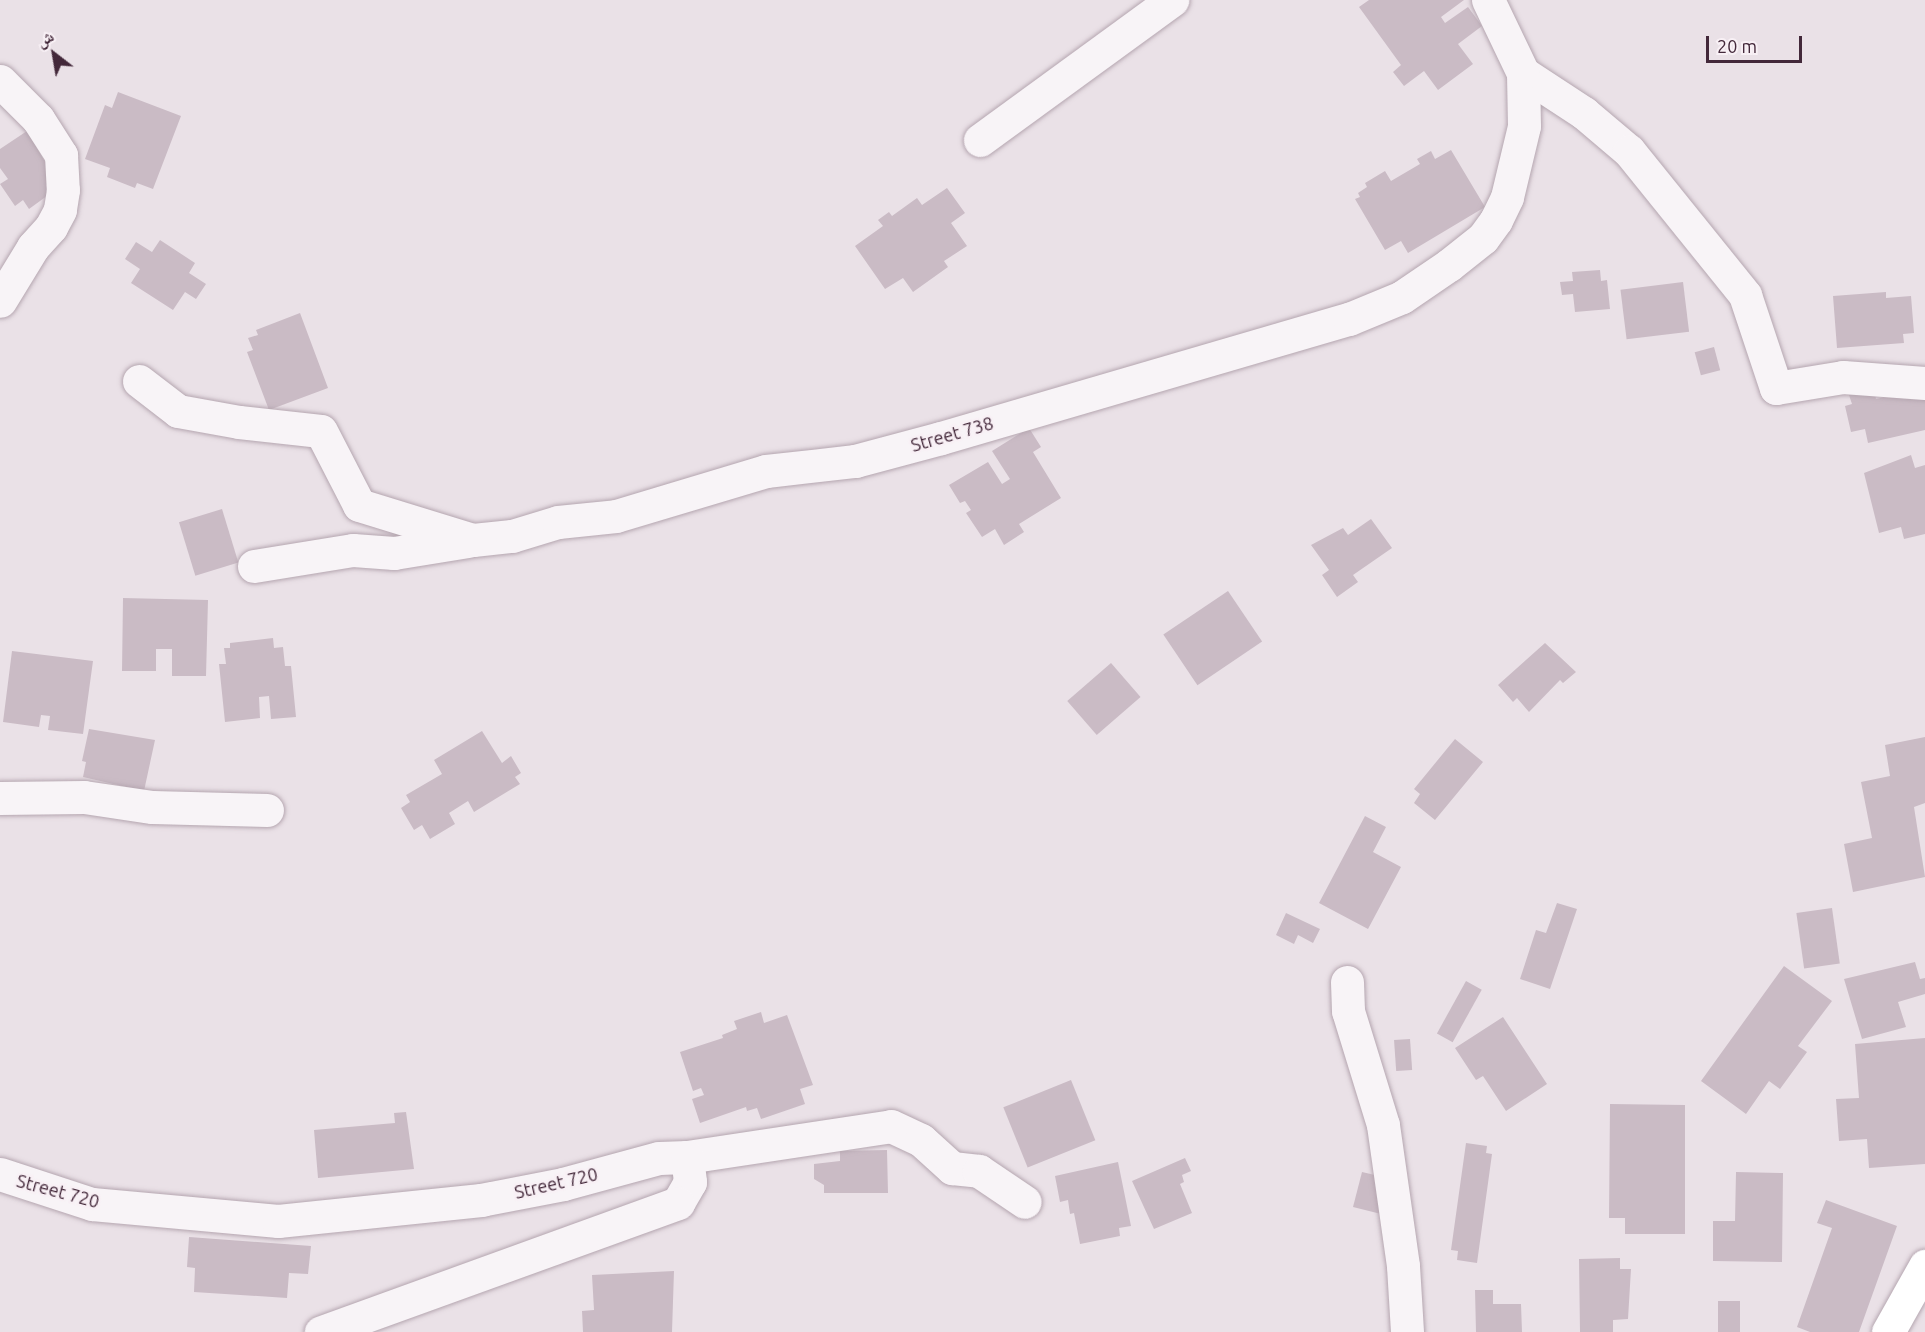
<!DOCTYPE html>
<html>
<head>
<meta charset="utf-8">
<style>
  body { margin:0 }
  #map { position:relative; width:1925px; height:1332px; overflow:hidden; background:#eae1e7; font-family:Ubuntu,"Noto Naskh Arabic",sans-serif }
  div>[style] { position:absolute }
  .building>* { inset:0; background:#cabbc5; transform-origin:0 0 }
  .roads { filter:drop-shadow(0 0 2px #b5a6b0) drop-shadow(0 0 2px #b5a6b0) }
  .minor>* { height:33px; margin:-16.5px; padding:0 16.5px; transform-origin:16.5px; border-radius:16.5px; background:#f8f4f7 }
  .major>* { height:33px; margin:-16.5px; padding:0 16.5px; transform-origin:16.5px; border-radius:16.5px; background:#fff }
  span { translate:-50% -50%; white-space:nowrap; text-align:center; line-height:1.15; -webkit-text-stroke:5px #f8f0f5; paint-order:stroke }
  .street-label { font-size:18px; color:#43283a }
  .north { position:absolute; left:24px; top:24px; width:60px; height:60px; -webkit-text-stroke:4px #f8f0f5; paint-order:stroke; rotate:329deg; font-size:16px; font-weight:700; line-height:24px; text-align:center; color:#43283a }
  .north::after { content:''; display:block; margin:auto; width:21px; height:27px; background:#43283a; clip-path:polygon(50% 0,100% 100%,50% 72%,0 100%) }
  .scale { position:absolute; left:1706px; top:36px; width:96px; height:27px; box-sizing:border-box; border:3px solid #43283a; border-top:0; padding-left:8px; font-size:18px; line-height:21px; white-space:nowrap; color:#43283a; -webkit-text-stroke:4px #f8f0f5; paint-order:stroke }
</style>
</head>
<body>
<div id="map">
  <div class="building">
    <i style="clip-path:polygon(1369px 0,1464px 0,1441px 17px,1445px 23px,1468px 7px,1482px 26px,1458px 44px,1473px 64px,1438px 90px,1424px 71px,1404px 86px,1393px 72px,1401px 65px,1359px 7px)"></i>
    <i style="clip-path:polygon(118px 92px,181px 116px,153px 189px,137px 183px,135px 188px,107px 177px,110px 168px,85px 159px,105px 105px,112px 108px)"></i>
    <i style="clip-path:polygon(27px 131px,55px 179px,46px 185px,51px 193px,29px 209px,23px 200px,15px 206px,0 184px,8px 179px,0 168px,0 149px)"></i>
    <i style="clip-path:polygon(1451px 150px,1485px 207px,1408px 253px,1401px 241px,1385px 250px,1355px 199px,1360px 197px,1358px 193px,1367px 187px,1365px 183px,1385px 171px,1391px 181px,1420px 164px,1417px 159px,1431px 151px,1435px 159px)"></i>
    <i style="clip-path:polygon(947px 188px,965px 213px,951px 223px,967px 246px,944px 261px,948px 267px,913px 292px,903px 278px,885px 289px,855px 246px,883px 226px,878px 220px,889px 212px,892px 216px,917px 198px,922px 205px)"></i>
    <i style="clip-path:polygon(160px 240px,195px 263px,189px 273px,206px 284px,196px 299px,185px 292px,173px 310px,131px 283px,140px 269px,125px 259px,136px 242px,152px 252px)"></i>
    <i style="clip-path:polygon(1600px 270px,1601px 281px,1607px 280px,1610px 309px,1575px 312px,1573px 294px,1562px 295px,1560px 282px,1573px 281px,1572px 272px)"></i>
    <i style="left:1683px;top:282px;width:50px;height:63px;rotate:83deg"></i>
    <i style="clip-path:polygon(1886px 292px,1886px 298px,1911px 296px,1914px 333px,1903px 334px,1904px 343px,1837px 348px,1833px 296px)"></i>
    <i style="clip-path:polygon(300px 313px,328px 388px,269px 410px,247px 352px,253px 350px,248px 338px,258px 335px,256px 330px)"></i>
    <i style="left:1714px;top:347px;width:24px;height:20px;rotate:75deg"></i>
    <i style="clip-path:polygon(1925px 388px,1925px 430px,1868px 443px,1865px 429px,1851px 432px,1845px 406px,1852px 404px,1849px 395px,1874px 389px,1876px 399px)"></i>
    <i style="clip-path:polygon(1029px 428px,1041px 447px,1033px 452px,1061px 498px,1019px 524px,1024px 532px,1004px 545px,995px 529px,982px 537px,966px 513px,971px 510px,965px 501px,960px 503px,949px 485px,988px 462px,1002px 484px,1010px 479px,992px 451px)"></i>
    <i style="clip-path:polygon(1911px 455px,1915px 468px,1925px 465px,1925px 534px,1904px 539px,1901px 527px,1879px 533px,1864px 473px)"></i>
    <i style="left:222px;top:509px;width:56px;height:45px;rotate:73deg"></i>
    <i style="clip-path:polygon(1371px 519px,1392px 548px,1353px 575px,1358px 582px,1337px 597px,1322px 575px,1329px 570px,1311px 545px,1343px 528px,1348px 535px)"></i>
    <i style="left:1228px;top:591px;width:61px;height:78px;rotate:56deg"></i>
    <i style="clip-path:polygon(123px 598px,208px 600px,206px 676px,172px 676px,172px 649px,156px 649px,156px 671px,122px 671px)"></i>
    <i style="clip-path:polygon(273px 638px,274px 648px,283px 647px,285px 666px,291px 666px,296px 717px,271px 719px,269px 696px,259px 697px,260px 718px,225px 722px,219px 664px,226px 664px,224px 648px,230px 648px,230px 643px)"></i>
    <i style="clip-path:polygon(1545px 643px,1576px 672px,1563px 683px,1560px 680px,1529px 712px,1517px 698px,1513px 702px,1498px 685px)"></i>
    <i style="clip-path:polygon(12px 651px,93px 661px,83px 734px,48px 730px,50px 716px,41px 715px,39px 727px,3px 722px)"></i>
    <i style="left:1111px;top:663px;width:45px;height:58px;rotate:49deg"></i>
    <i style="clip-path:polygon(89px 729px,155px 740px,144px 791px,83px 777px,86px 762px,82px 761px)"></i>
    <i style="clip-path:polygon(482px 731px,502px 763px,511px 756px,521px 773px,515px 777px,520px 784px,474px 812px,468px 801px,449px 813px,455px 824px,430px 839px,422px 825px,414px 830px,401px 808px,410px 802px,406px 795px,442px 774px,434px 760px)"></i>
    <i style="clip-path:polygon(1925px 737px,1925px 803px,1914px 807px,1925px 877px,1853px 892px,1844px 844px,1872px 838px,1861px 782px,1890px 776px,1885px 745px)"></i>
    <i style="clip-path:polygon(1455px 739px,1483px 762px,1435px 820px,1414px 803px,1420px 794px,1414px 789px)"></i>
    <i style="clip-path:polygon(1365px 816px,1386px 827px,1373px 852px,1401px 867px,1368px 929px,1319px 903px)"></i>
    <i style="clip-path:polygon(1557px 903px,1577px 909px,1550px 989px,1520px 979px,1536px 930px,1546px 933px)"></i>
    <i style="left:1832px;top:908px;width:56px;height:36px;rotate:82deg"></i>
    <i style="clip-path:polygon(1286px 913px,1320px 929px,1313px 943px,1298px 935px,1294px 944px,1276px 935px)"></i>
    <i style="clip-path:polygon(1915px 962px,1920px 979px,1925px 978px,1925px 994px,1898px 1002px,1906px 1027px,1862px 1039px,1844px 979px)"></i>
    <i style="clip-path:polygon(1784px 966px,1832px 1001px,1798px 1046px,1807px 1052px,1780px 1089px,1769px 1081px,1746px 1114px,1701px 1081px)"></i>
    <i style="left:1466px;top:981px;width:18px;height:60px;rotate:29deg"></i>
    <i style="clip-path:polygon(761px 1012px,764px 1023px,787px 1015px,813px 1085px,800px 1089px,805px 1104px,761px 1119px,757px 1108px,747px 1111px,746px 1107px,700px 1123px,692px 1099px,704px 1095px,701px 1088px,693px 1091px,680px 1052px,723px 1038px,722px 1035px,737px 1029px,734px 1021px)"></i>
    <i style="clip-path:polygon(1503px 1017px,1547px 1084px,1506px 1111px,1483px 1076px,1476px 1080px,1455px 1048px)"></i>
    <i style="clip-path:polygon(1925px 1038px,1925px 1164px,1869px 1168px,1867px 1139px,1839px 1141px,1836px 1099px,1859px 1098px,1855px 1044px)"></i>
    <i style="left:1410px;top:1039px;width:31px;height:16px;rotate:86deg"></i>
    <i style="left:1071px;top:1080px;width:65px;height:73px;rotate:68deg"></i>
    <i style="clip-path:polygon(1610px 1104px,1685px 1105px,1685px 1234px,1625px 1234px,1625px 1218px,1609px 1218px)"></i>
    <i style="clip-path:polygon(406px 1112px,414px 1169px,318px 1178px,314px 1130px,395px 1123px,394px 1113px)"></i>
    <i style="clip-path:polygon(1466px 1143px,1487px 1146px,1486px 1153px,1492px 1154px,1477px 1263px,1457px 1260px,1458px 1251px,1451px 1250px)"></i>
    <i style="clip-path:polygon(887px 1150px,888px 1193px,824px 1193px,824px 1185px,814px 1179px,814px 1164px,840px 1161px,840px 1151px)"></i>
    <i style="clip-path:polygon(1185px 1158px,1191px 1171px,1182px 1175px,1184px 1182px,1180px 1184px,1192px 1213px,1154px 1229px,1132px 1181px)"></i>
    <i style="clip-path:polygon(1118px 1162px,1131px 1226px,1119px 1228px,1120px 1236px,1080px 1244px,1074px 1213px,1070px 1214px,1068px 1200px,1060px 1202px,1055px 1176px)"></i>
    <i style="clip-path:polygon(1362px 1172px,1379px 1176px,1381px 1214px,1353px 1207px)"></i>
    <i style="clip-path:polygon(1736px 1172px,1783px 1173px,1782px 1262px,1713px 1261px,1713px 1221px,1735px 1221px)"></i>
    <i style="clip-path:polygon(1826px 1200px,1897px 1226px,1859px 1332px,1810px 1332px,1797px 1327px,1832px 1228px,1817px 1223px)"></i>
    <i style="clip-path:polygon(189px 1237px,311px 1246px,308px 1274px,289px 1273px,287px 1298px,194px 1292px,195px 1268px,187px 1267px)"></i>
    <i style="clip-path:polygon(1620px 1258px,1620px 1269px,1631px 1269px,1628px 1319px,1613px 1320px,1613px 1332px,1580px 1332px,1579px 1259px)"></i>
    <i style="clip-path:polygon(674px 1271px,672px 1332px,583px 1332px,582px 1311px,594px 1310px,592px 1275px)"></i>
    <i style="clip-path:polygon(1475px 1290px,1493px 1290px,1493px 1304px,1521px 1304px,1522px 1332px,1476px 1332px)"></i>
    <i style="left:1718px;top:1301px;width:22px;height:31px"></i>
  </div>
  <div class="roads">
    <div class="minor">
      <i style="left:1523px;top:73px;width:73px;rotate:33.3deg"></i>
      <i style="left:1584px;top:113px;width:59px;rotate:40.2deg"></i>
      <i style="left:1629px;top:151px;width:185px;rotate:51.1deg"></i>
      <i style="left:1745px;top:295px;width:98px;rotate:71.6deg"></i>
      <i style="left:1776px;top:388px;width:68px;rotate:-9.3deg"></i>
      <i style="left:1843px;top:377px;width:82px;rotate:4.2deg"></i>
      <i style="left:0;top:81px;width:54px;rotate:45deg"></i>
      <i style="left:38px;top:119px;width:43px;rotate:57.4deg"></i>
      <i style="left:61px;top:155px;width:35px;rotate:87deg"></i>
      <i style="left:63px;top:190px;width:20px;rotate:99deg"></i>
      <i style="left:60px;top:210px;width:19px;rotate:118deg"></i>
      <i style="left:51px;top:227px;width:27px;rotate:132deg"></i>
      <i style="left:33px;top:247px;width:63px;rotate:121.4deg"></i>
      <i style="left:980px;top:140px;width:238px;rotate:-36.1deg"></i>
      <i style="left:139px;top:381px;width:49px;rotate:37.6deg"></i>
      <i style="left:178px;top:411px;width:62px;rotate:10.2deg"></i>
      <i style="left:239px;top:422px;width:82px;rotate:6.3deg"></i>
      <i style="left:321px;top:431px;width:83px;rotate:62.8deg"></i>
      <i style="left:359px;top:505px;width:119px;rotate:17.1deg"></i>
      <i style="left:473px;top:540px;width:39px;rotate:-6deg"></i>
      <i style="left:512px;top:536px;width:48px;rotate:-16.9deg"></i>
      <i style="left:558px;top:522px;width:58px;rotate:-5.9deg"></i>
      <i style="left:616px;top:516px;width:157px;rotate:-16.7deg"></i>
      <i style="left:766px;top:471px;width:90px;rotate:-6.4deg"></i>
      <i style="left:855px;top:461px;width:89px;rotate:-15deg"></i>
      <i style="left:941px;top:438px;width:425px;rotate:-16.3deg"></i>
      <i style="left:1349px;top:319px;width:57px;rotate:-22.5deg"></i>
      <i style="left:1402px;top:297px;width:57px;rotate:-34.2deg"></i>
      <i style="left:1449px;top:265px;width:43px;rotate:-38.5deg"></i>
      <i style="left:1483px;top:238px;width:22px;rotate:-54deg"></i>
      <i style="left:1496px;top:220px;width:25px;rotate:-64deg"></i>
      <i style="left:1507px;top:197px;width:73px;rotate:-76.5deg"></i>
      <i style="left:1524px;top:126px;width:53px;rotate:-91.1deg"></i>
      <i style="left:1523px;top:73px;width:81px;rotate:-115.6deg"></i>
      <i style="left:254px;top:566px;width:100px;rotate:-9.2deg"></i>
      <i style="left:353px;top:550px;width:41px;rotate:4.2deg"></i>
      <i style="left:394px;top:553px;width:75px;rotate:-9.2deg"></i>
      <i style="left:0;top:798px;width:84px;rotate:-0.7deg"></i>
      <i style="left:84px;top:797px;width:69px;rotate:8.4deg"></i>
      <i style="left:152px;top:807px;width:115px;rotate:1.5deg"></i>
      <i style="left:1347px;top:982px;width:29px;rotate:88deg"></i>
      <i style="left:1348px;top:1011px;width:119px;rotate:72.9deg"></i>
      <i style="left:1383px;top:1125px;width:142px;rotate:81.9deg"></i>
      <i style="left:1403px;top:1266px;width:66px;rotate:86.5deg"></i>
      <i style="left:687px;top:1157px;width:206px;rotate:-8.6deg"></i>
      <i style="left:891px;top:1126px;width:33px;rotate:25deg"></i>
      <i style="left:921px;top:1140px;width:42px;rotate:42.1deg"></i>
      <i style="left:952px;top:1168px;width:27px;rotate:6deg"></i>
      <i style="left:979px;top:1171px;width:55px;rotate:34deg"></i>
      <i style="left:0;top:1174px;width:97px;rotate:18.1deg"></i>
      <i style="left:92px;top:1204px;width:187px;rotate:5.2deg"></i>
      <i style="left:278px;top:1221px;width:204px;rotate:-5.9deg"></i>
      <i style="left:481px;top:1200px;width:84px;rotate:-11deg"></i>
      <i style="left:563px;top:1184px;width:99px;rotate:-15.2deg"></i>
      <i style="left:659px;top:1158px;width:28px;rotate:-2deg"></i>
      <i style="left:687px;top:1157px;width:25px;rotate:83deg"></i>
      <i style="left:690px;top:1182px;width:24px;rotate:120deg"></i>
      <i style="left:678px;top:1203px;width:380px;rotate:160.1deg"></i>
    </div>
    <div class="major">
      <i style="left:1888px;top:1332px;width:76px;rotate:-60.7deg"></i>
    </div>
  </div>
  <div class="street-label">
    <span style="left:952px;top:434px;rotate:-16deg">Street 738</span>
    <span style="left:556px;top:1183px;rotate:-13deg">Street 720</span>
    <span style="left:58px;top:1191px;rotate:15deg">Street 720</span>
  </div>
  <div class="north">ش</div>
  <div class="scale">20 m</div>
</div>
</body>
</html>
